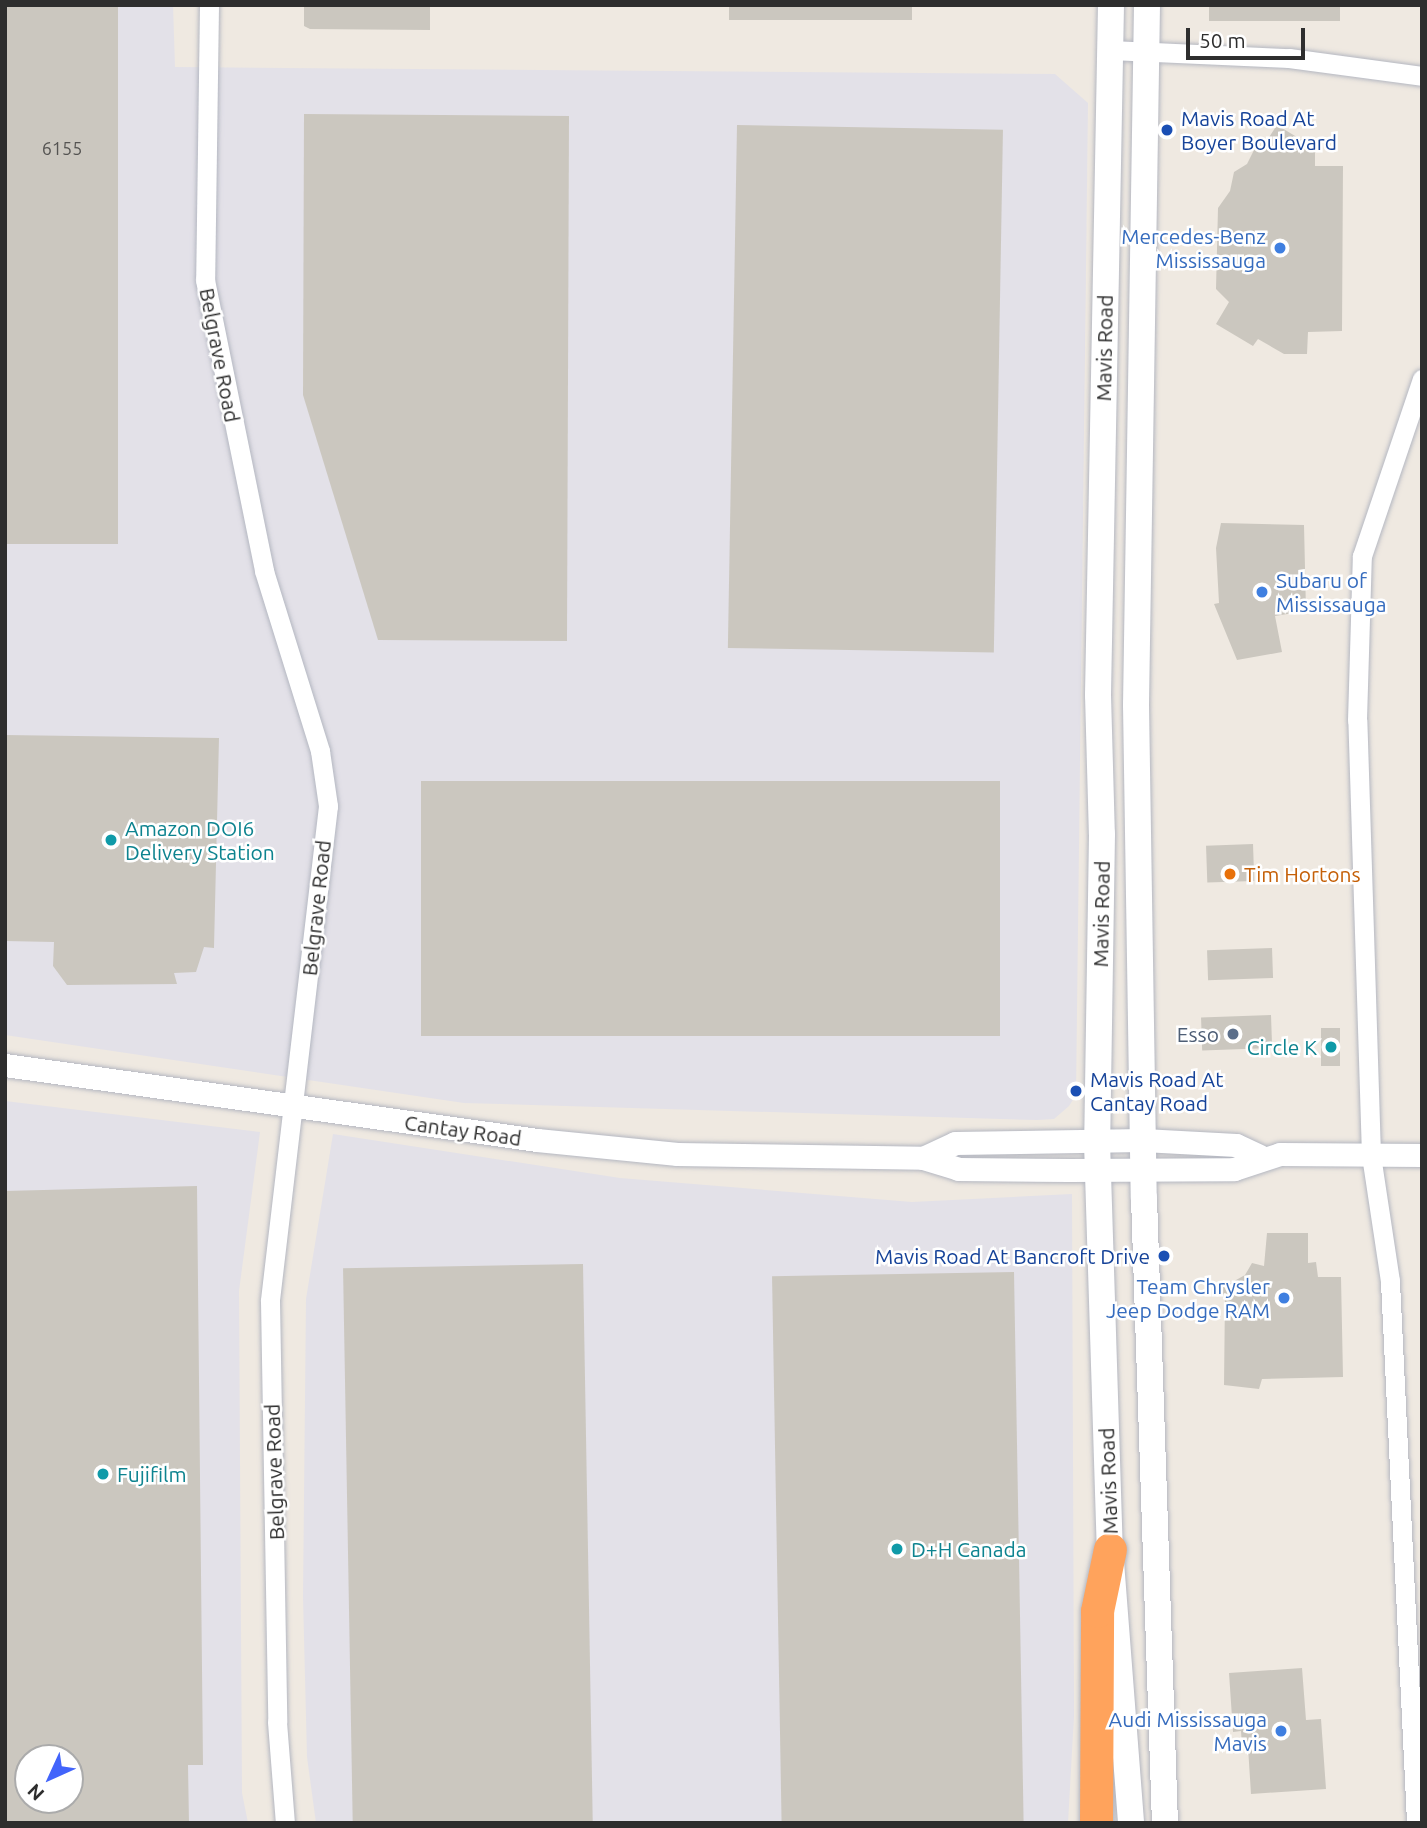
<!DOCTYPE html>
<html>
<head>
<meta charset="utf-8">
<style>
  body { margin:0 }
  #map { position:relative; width:1427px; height:1828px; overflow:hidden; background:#efe9e1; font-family:Ubuntu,sans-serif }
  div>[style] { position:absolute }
  .industrial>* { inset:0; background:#e3e1e8 }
  .building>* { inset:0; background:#cbc7bf; transform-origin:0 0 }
  .roads { filter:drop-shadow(0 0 2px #b4b7c1) drop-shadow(0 0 2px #b4b7c1) }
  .minor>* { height:19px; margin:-9.5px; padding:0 9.5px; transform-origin:9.5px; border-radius:9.5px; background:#fff }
  .tertiary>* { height:23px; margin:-11.5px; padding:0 11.5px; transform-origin:11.5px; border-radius:11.5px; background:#fff }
  .secondary>* { height:26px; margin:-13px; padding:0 13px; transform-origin:13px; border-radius:13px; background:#fff }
  .motorway>* { height:33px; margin:-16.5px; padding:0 16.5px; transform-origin:16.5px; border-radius:16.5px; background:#ffa35c }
  .dots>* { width:19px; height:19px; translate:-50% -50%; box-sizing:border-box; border:4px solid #fff; border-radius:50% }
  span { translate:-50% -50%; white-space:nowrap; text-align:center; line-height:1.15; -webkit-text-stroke:5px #fff; paint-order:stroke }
  .number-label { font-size:18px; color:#555452 }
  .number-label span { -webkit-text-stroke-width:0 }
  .transit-label { font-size:21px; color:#164399 }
  .left { translate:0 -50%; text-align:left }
  .right { translate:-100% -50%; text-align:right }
  .shop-label { font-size:21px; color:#366cbe }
  .street-label { font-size:21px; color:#2e2e2e }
  .culture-label { font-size:21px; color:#0d838f }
  .food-label { font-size:21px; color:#c56008 }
  .service-label { font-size:21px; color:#4e5e75 }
  .frame { position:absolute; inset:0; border:7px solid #2e2e2e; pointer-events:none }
  .north { position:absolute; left:14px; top:1744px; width:70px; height:70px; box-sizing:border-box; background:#fff; border:2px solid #ababab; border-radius:50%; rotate:225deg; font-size:19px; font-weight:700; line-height:28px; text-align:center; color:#2e2e2e }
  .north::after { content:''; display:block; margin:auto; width:24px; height:32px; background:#4264fb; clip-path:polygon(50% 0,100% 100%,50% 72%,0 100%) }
  .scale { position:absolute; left:1186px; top:28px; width:119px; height:32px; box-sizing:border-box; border:4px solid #2e2e2e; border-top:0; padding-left:9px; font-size:21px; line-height:24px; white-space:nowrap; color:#2e2e2e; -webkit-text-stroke:5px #fff; paint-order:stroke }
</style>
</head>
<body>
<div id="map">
  <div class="industrial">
    <i style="clip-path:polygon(5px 5px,173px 5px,175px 67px,1055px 74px,1088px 103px,1076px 1095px,1069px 1106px,1054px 1119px,1037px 1120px,464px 1103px,5px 1035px)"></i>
    <i style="clip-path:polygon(evenodd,5px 1101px,260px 1132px,239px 1291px,242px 1793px,248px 1823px,5px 1823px,5px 1101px,28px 1758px,70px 1758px,70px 1800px,28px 1800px,28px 1758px)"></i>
    <i style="clip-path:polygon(333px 1134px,620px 1178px,912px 1202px,1072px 1194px,1074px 1716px,1068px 1823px,316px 1823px,307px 1757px,303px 1597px,306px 1299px)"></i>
  </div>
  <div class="building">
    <i style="left:5px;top:5px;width:113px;height:539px"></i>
    <i style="clip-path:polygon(304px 5px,430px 5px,430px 30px,310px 29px,304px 26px)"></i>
    <i style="left:729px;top:5px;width:183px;height:15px"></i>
    <i style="left:1209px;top:5px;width:131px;height:16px"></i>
    <i style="clip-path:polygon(304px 114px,569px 116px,567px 641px,378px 640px,303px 395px)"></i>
    <i style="left:737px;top:125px;width:266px;height:523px;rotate:1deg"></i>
    <i style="clip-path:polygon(1277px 125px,1300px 139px,1315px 139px,1315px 166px,1343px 166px,1342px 331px,1308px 332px,1307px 354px,1284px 354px,1258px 339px,1253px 346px,1216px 324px,1229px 302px,1216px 289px,1218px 208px,1230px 191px,1234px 172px,1247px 164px,1256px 146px,1262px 148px)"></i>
    <i style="clip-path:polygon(1221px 523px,1304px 525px,1306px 611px,1275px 616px,1282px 652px,1237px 660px,1214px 604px,1219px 603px,1216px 548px)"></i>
    <i style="clip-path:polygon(5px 735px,219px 738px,214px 948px,204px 947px,196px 972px,174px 973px,177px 984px,67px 985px,53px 966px,54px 942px,5px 941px)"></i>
    <i style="left:421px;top:781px;width:579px;height:255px"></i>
    <i style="left:1253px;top:844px;width:37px;height:47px;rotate:88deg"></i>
    <i style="left:1272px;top:948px;width:30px;height:65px;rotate:88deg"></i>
    <i style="left:1271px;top:1015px;width:33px;height:70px;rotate:88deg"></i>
    <i style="left:1321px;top:1028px;width:19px;height:38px"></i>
    <i style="clip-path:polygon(evenodd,197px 1186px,203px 1765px,188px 1765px,189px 1823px,5px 1823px,5px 1191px,197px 1186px,28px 1758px,70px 1758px,70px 1800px,28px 1800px,28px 1758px)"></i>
    <i style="clip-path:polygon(1267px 1233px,1308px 1233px,1308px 1263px,1316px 1262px,1318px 1277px,1341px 1277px,1343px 1377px,1262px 1379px,1259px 1389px,1224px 1385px,1225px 1296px,1220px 1289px,1245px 1275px,1252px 1263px,1264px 1266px)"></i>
    <i style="left:583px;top:1264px;width:559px;height:240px;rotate:89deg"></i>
    <i style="left:1014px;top:1272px;width:551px;height:242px;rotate:89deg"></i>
    <i style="clip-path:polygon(1302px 1668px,1306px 1720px,1321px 1719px,1326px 1789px,1251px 1794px,1248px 1747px,1242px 1747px,1241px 1731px,1233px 1732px,1229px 1673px)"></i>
  </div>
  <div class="roads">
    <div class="minor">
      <i style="left:209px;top:5px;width:275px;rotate:90.8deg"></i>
      <i style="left:205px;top:280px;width:297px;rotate:78.5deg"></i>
      <i style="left:264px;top:571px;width:189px;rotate:72.7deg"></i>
      <i style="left:320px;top:751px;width:56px;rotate:81.7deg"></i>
      <i style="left:328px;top:806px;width:498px;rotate:96.7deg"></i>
      <i style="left:270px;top:1301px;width:421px;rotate:89deg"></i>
      <i style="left:277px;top:1722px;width:101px;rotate:85.5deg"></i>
      <i style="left:1110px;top:50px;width:179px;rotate:2.6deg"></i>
      <i style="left:1289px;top:58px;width:134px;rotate:7.7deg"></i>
      <i style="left:1416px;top:1821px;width:541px;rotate:-92.76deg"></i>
      <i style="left:1390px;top:1281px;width:127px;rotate:-98.6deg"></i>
      <i style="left:1371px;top:1155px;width:435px;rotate:-91.8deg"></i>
      <i style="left:1357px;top:720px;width:164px;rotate:-88.3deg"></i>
      <i style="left:1362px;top:556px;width:187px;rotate:-71.3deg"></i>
    </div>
    <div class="tertiary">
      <i style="left:5px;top:1065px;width:537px;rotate:8.02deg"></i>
      <i style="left:537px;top:1140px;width:141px;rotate:5.7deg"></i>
      <i style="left:677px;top:1154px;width:246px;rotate:0.9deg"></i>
      <i style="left:923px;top:1158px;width:37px;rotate:17deg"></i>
      <i style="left:958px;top:1169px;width:111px;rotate:0.5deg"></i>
      <i style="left:1069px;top:1170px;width:165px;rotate:-0.3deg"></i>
      <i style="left:1234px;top:1169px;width:48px;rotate:-18.1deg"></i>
      <i style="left:1280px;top:1154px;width:142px;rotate:0.4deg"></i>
      <i style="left:923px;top:1158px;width:35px;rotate:-25deg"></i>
      <i style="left:955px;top:1143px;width:188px;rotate:-0.9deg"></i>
      <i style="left:1143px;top:1140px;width:93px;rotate:3.1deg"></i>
      <i style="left:1236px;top:1145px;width:26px;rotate:25deg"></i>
    </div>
    <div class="secondary">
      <i style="left:1111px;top:5px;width:690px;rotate:91.08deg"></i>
      <i style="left:1098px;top:695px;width:139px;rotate:88.4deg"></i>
      <i style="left:1102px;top:834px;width:308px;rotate:90.9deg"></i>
      <i style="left:1097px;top:1142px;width:407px;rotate:88.2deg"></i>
      <i style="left:1110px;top:1549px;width:275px;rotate:85.6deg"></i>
      <i style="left:1147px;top:5px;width:700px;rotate:90.9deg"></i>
      <i style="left:1136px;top:705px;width:493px;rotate:89.1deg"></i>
      <i style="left:1144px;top:1198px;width:625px;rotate:88.08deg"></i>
    </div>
    <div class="motorway">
      <i style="left:1096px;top:1823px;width:212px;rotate:-89.7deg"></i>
      <i style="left:1097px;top:1611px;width:63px;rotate:-78.2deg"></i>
    </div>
  </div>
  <div class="dots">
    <i style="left:1167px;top:130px;background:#1a4fb4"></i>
    <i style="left:1280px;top:248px;background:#3f7fe0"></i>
    <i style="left:1262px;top:592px;background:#3f7fe0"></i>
    <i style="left:111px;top:840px;background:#0f9aa8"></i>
    <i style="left:1230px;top:874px;background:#e8710a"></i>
    <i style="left:1233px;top:1034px;background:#5c6f8a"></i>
    <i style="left:1331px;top:1047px;background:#0f9aa8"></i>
    <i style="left:1076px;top:1091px;background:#1a4fb4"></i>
    <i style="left:1164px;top:1256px;background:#1a4fb4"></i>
    <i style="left:1284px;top:1298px;background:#3f7fe0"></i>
    <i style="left:103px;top:1474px;background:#0f9aa8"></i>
    <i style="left:897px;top:1549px;background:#0f9aa8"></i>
    <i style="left:1281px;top:1731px;background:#3f7fe0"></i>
  </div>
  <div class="number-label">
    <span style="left:62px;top:148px">6155</span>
  </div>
  <div class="transit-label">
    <span class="left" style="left:1181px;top:130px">Mavis Road At<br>Boyer Boulevard</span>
    <span class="left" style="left:1090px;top:1091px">Mavis Road At<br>Cantay Road</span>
    <span class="right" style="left:1150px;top:1256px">Mavis Road At Bancroft Drive</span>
  </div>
  <div class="shop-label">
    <span class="right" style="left:1266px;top:248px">Mercedes-Benz<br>Mississauga</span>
    <span class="left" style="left:1276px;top:592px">Subaru of<br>Mississauga</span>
    <span class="right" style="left:1270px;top:1298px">Team Chrysler<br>Jeep Dodge RAM</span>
    <span class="right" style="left:1267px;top:1731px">Audi Mississauga<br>Mavis</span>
  </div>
  <div class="street-label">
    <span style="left:1104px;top:348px;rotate:-89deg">Mavis Road</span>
    <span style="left:220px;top:355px;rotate:79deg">Belgrave Road</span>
    <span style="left:316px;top:908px;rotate:-84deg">Belgrave Road</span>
    <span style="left:1101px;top:914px;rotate:-89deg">Mavis Road</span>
    <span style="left:463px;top:1130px;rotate:8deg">Cantay Road</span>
    <span style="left:274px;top:1472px;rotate:-92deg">Belgrave Road</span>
    <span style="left:1108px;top:1481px;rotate:-92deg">Mavis Road</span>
  </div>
  <div class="culture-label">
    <span class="left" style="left:125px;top:840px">Amazon DOI6<br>Delivery Station</span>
    <span class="right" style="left:1317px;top:1047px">Circle K</span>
    <span class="left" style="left:117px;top:1474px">Fujifilm</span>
    <span class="left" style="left:911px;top:1549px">D+H Canada</span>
  </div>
  <div class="food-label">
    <span class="left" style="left:1244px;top:874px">Tim Hortons</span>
  </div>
  <div class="service-label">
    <span class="right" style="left:1219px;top:1034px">Esso</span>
  </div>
  <div class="frame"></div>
  <div class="north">N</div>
  <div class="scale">50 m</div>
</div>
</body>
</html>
